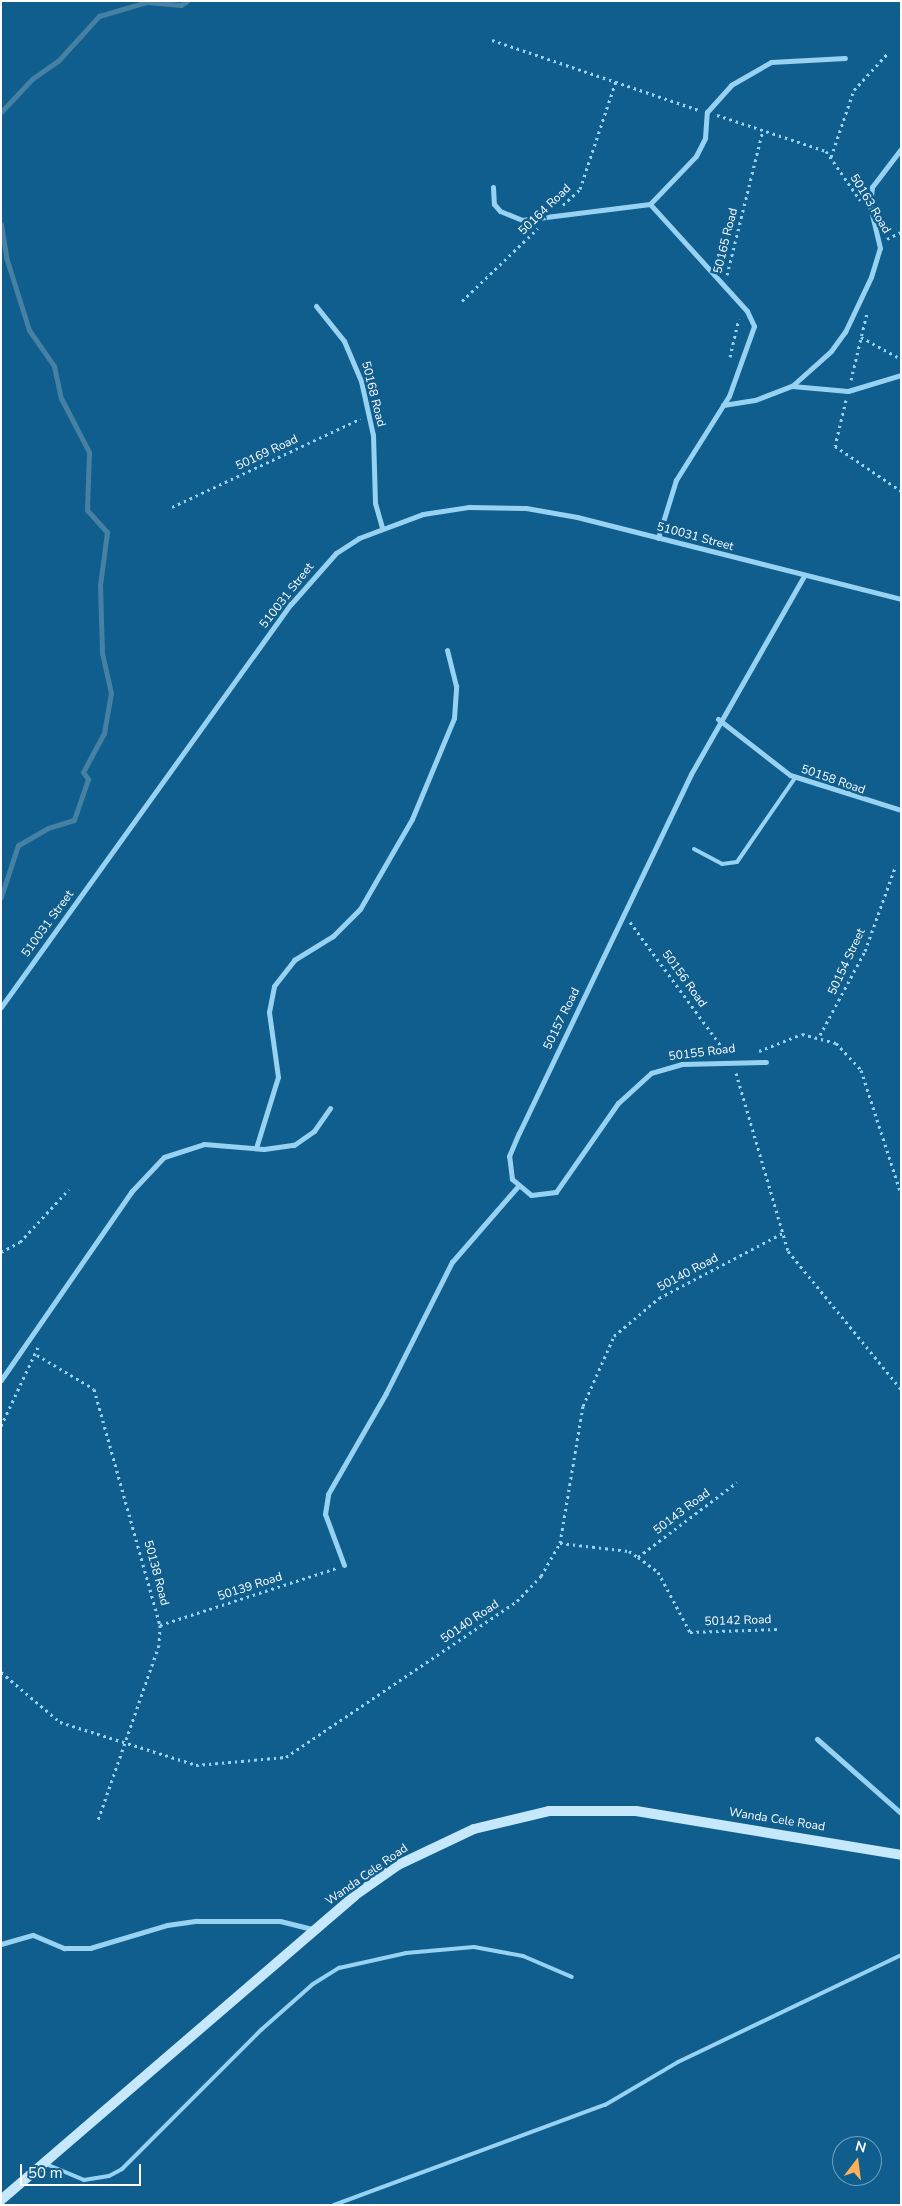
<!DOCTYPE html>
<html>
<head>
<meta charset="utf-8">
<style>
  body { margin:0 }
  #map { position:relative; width:902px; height:2206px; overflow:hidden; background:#0f5e8e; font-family:"Nunito Sans",sans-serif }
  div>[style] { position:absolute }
  .stream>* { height:5px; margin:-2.5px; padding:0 2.5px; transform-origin:2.5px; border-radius:2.5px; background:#4680a3 }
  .path>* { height:3px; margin-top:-1.5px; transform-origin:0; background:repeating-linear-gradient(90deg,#97d2f3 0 2.5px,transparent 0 6.5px) }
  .lane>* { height:4px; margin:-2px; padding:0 2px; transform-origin:2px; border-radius:2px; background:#97d2f3 }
  .street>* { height:5px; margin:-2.5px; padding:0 2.5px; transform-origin:2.5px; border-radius:2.5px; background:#97d2f3 }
  .secondary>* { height:10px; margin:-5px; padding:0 5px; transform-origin:5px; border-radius:5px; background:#c6e8fd }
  span { translate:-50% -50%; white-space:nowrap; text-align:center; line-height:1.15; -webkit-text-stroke:5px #0f5e8e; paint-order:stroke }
  .street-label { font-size:12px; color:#fff }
  .frame { position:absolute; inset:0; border:2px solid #fff; pointer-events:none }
  .north { position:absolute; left:832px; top:2136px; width:50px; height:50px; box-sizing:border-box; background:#0f5e8e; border:1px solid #6f9ebb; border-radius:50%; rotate:15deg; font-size:14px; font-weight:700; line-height:20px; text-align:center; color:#fff }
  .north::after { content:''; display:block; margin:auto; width:18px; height:22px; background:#ffb059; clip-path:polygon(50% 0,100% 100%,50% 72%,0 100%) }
  .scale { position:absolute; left:20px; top:2164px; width:121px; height:22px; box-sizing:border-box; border:2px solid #fff; border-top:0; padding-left:6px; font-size:15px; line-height:18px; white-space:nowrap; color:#fff; -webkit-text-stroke:4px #0f5e8e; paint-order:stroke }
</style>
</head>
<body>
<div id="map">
  <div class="stream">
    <i style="left:1px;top:112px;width:45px;rotate:-46.8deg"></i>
    <i style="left:32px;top:79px;width:32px;rotate:-35deg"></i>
    <i style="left:58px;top:61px;width:61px;rotate:-47.7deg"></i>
    <i style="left:99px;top:16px;width:50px;rotate:-16.3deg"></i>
    <i style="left:147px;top:2px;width:34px;rotate:5deg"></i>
    <i style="left:181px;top:5px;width:7px;rotate:-34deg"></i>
    <i style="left:1px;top:224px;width:33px;rotate:81deg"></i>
    <i style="left:6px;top:257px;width:77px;rotate:72.5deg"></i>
    <i style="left:29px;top:330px;width:44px;rotate:55.2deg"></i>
    <i style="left:54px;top:366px;width:33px;rotate:78deg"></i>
    <i style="left:61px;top:398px;width:61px;rotate:62.6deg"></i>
    <i style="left:89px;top:452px;width:58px;rotate:92deg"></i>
    <i style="left:87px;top:510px;width:30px;rotate:48deg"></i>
    <i style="left:107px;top:532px;width:53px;rotate:97.5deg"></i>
    <i style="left:100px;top:585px;width:68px;rotate:88.3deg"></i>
    <i style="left:102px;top:653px;width:41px;rotate:77.3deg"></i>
    <i style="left:111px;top:693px;width:41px;rotate:99.9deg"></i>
    <i style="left:104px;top:733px;width:44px;rotate:118.3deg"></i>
    <i style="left:83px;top:772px;width:9px;rotate:54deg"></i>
    <i style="left:88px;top:779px;width:43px;rotate:108.9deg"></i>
    <i style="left:74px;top:820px;width:27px;rotate:163deg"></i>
    <i style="left:48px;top:828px;width:34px;rotate:150deg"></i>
    <i style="left:18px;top:845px;width:55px;rotate:108.1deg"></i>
  </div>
  <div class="path">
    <i style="left:492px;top:40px;width:219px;rotate:18.7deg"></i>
    <i style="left:717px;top:115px;width:115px;rotate:18.3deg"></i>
    <i style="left:826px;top:151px;width:60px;rotate:55.2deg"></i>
    <i style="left:831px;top:157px;width:71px;rotate:-71.1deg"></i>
    <i style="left:854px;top:90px;width:49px;rotate:-47.5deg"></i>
    <i style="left:563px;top:205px;width:23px;rotate:-43deg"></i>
    <i style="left:580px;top:189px;width:114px;rotate:-71.6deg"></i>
    <i style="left:887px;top:239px;width:16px;rotate:-27deg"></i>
    <i style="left:727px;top:275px;width:149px;rotate:-76.1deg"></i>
    <i style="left:462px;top:301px;width:105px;rotate:-43.8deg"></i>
    <i style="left:861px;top:337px;width:46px;rotate:28.8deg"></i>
    <i style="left:730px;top:357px;width:39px;rotate:-77deg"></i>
    <i style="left:851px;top:380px;width:69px;rotate:-76.6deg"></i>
    <i style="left:846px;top:400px;width:47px;rotate:103.4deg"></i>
    <i style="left:835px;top:446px;width:80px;rotate:34.3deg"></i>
    <i style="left:172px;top:507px;width:208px;rotate:-25.1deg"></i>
    <i style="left:630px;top:922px;width:164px;rotate:53.7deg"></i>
    <i style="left:820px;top:1035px;width:95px;rotate:-61.8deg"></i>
    <i style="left:865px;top:951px;width:91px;rotate:-70.2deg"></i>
    <i style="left:759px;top:1051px;width:46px;rotate:-21.6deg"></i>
    <i style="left:802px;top:1034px;width:35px;rotate:15deg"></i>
    <i style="left:836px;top:1043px;width:37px;rotate:47deg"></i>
    <i style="left:861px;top:1070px;width:130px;rotate:72.1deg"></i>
    <i style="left:736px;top:1073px;width:185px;rotate:73.7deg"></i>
    <i style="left:788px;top:1251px;width:178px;rotate:50.7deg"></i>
    <i style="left:1px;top:1252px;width:21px;rotate:-28deg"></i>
    <i style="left:20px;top:1242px;width:72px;rotate:-47.2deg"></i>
    <i style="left:37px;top:1355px;width:66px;rotate:30.8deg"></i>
    <i style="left:94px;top:1389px;width:245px;rotate:74.4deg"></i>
    <i style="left:160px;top:1625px;width:20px;rotate:93deg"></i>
    <i style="left:159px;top:1645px;width:188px;rotate:109.2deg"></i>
    <i style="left:1px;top:1426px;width:89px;rotate:-64.9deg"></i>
    <i style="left:560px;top:1543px;width:69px;rotate:6.6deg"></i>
    <i style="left:629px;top:1551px;width:11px;rotate:34deg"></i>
    <i style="left:638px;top:1557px;width:25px;rotate:37deg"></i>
    <i style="left:658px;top:1572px;width:68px;rotate:61.9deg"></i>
    <i style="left:690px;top:1632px;width:89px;rotate:-1.9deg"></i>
    <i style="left:638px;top:1557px;width:124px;rotate:-37.1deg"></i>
    <i style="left:160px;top:1625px;width:185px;rotate:-17.9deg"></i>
    <i style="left:1px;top:1672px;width:77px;rotate:40.3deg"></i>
    <i style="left:60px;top:1722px;width:143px;rotate:17.5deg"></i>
    <i style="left:196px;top:1765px;width:90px;rotate:-5.1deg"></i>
    <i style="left:286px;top:1757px;width:279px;rotate:-34deg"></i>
    <i style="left:517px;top:1601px;width:35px;rotate:-46deg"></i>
    <i style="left:541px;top:1576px;width:38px;rotate:-60deg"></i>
    <i style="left:560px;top:1543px;width:139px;rotate:-80.5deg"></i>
    <i style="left:583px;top:1406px;width:77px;rotate:-66.1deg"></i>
    <i style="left:614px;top:1336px;width:59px;rotate:-40.2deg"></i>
    <i style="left:659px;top:1298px;width:140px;rotate:-27.7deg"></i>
  </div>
  <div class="lane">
    <i style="left:694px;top:849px;width:32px;rotate:28deg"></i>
    <i style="left:722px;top:864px;width:15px;rotate:-8deg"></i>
    <i style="left:737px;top:862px;width:102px;rotate:-55.4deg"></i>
    <i style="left:46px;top:2164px;width:41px;rotate:22.8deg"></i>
    <i style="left:84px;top:2180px;width:25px;rotate:-9deg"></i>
    <i style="left:109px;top:2176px;width:15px;rotate:-28deg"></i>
    <i style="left:122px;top:2169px;width:197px;rotate:-45deg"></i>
    <i style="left:261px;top:2030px;width:69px;rotate:-41.5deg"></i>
    <i style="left:313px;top:1984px;width:31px;rotate:-32deg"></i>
    <i style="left:339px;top:1968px;width:69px;rotate:-12.6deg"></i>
    <i style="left:406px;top:1953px;width:68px;rotate:-5deg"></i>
    <i style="left:474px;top:1947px;width:50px;rotate:10.4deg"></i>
    <i style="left:523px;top:1956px;width:53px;rotate:23.2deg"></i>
    <i style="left:334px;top:2205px;width:289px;rotate:-20.3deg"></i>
    <i style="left:605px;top:2105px;width:85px;rotate:-30.5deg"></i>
    <i style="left:678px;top:2062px;width:247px;rotate:-25.6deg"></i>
  </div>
  <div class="street">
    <i style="left:493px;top:187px;width:17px;rotate:87deg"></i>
    <i style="left:494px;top:204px;width:9px;rotate:49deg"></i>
    <i style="left:500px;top:211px;width:24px;rotate:22deg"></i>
    <i style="left:522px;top:220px;width:129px;rotate:-7.1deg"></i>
    <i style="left:316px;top:306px;width:45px;rotate:51.3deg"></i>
    <i style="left:344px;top:341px;width:43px;rotate:67deg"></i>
    <i style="left:361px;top:381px;width:55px;rotate:77.5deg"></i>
    <i style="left:373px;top:435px;width:68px;rotate:88.3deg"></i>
    <i style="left:375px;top:503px;width:26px;rotate:74deg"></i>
    <i style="left:792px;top:386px;width:56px;rotate:5.1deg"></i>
    <i style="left:848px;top:391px;width:55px;rotate:-16.8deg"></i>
    <i style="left:723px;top:405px;width:32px;rotate:-9deg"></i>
    <i style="left:755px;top:400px;width:40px;rotate:-21deg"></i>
    <i style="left:792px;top:386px;width:52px;rotate:-41.9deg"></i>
    <i style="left:831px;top:351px;width:24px;rotate:-54deg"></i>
    <i style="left:845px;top:332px;width:61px;rotate:-64.7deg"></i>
    <i style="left:871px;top:277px;width:30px;rotate:-73deg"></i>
    <i style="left:880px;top:248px;width:43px;rotate:-103.4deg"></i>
    <i style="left:870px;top:206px;width:19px;rotate:-84deg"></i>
    <i style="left:872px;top:187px;width:48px;rotate:-52.7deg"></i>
    <i style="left:658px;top:538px;width:61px;rotate:-72.8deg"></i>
    <i style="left:676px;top:480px;width:99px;rotate:-57.8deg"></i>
    <i style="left:729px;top:396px;width:74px;rotate:-70.3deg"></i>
    <i style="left:754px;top:326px;width:17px;rotate:-115deg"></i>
    <i style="left:747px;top:311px;width:144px;rotate:-132.2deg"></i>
    <i style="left:650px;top:204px;width:66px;rotate:-46.2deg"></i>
    <i style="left:696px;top:156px;width:20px;rotate:-63deg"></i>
    <i style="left:705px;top:138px;width:26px;rotate:-86deg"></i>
    <i style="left:707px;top:112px;width:36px;rotate:-48deg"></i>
    <i style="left:731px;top:85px;width:46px;rotate:-29.9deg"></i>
    <i style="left:771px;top:62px;width:74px;rotate:-3.1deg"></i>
    <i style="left:718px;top:719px;width:91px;rotate:37.9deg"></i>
    <i style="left:790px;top:775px;width:116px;rotate:17.5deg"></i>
    <i style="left:1px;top:1007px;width:496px;rotate:-54.3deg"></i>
    <i style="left:291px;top:604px;width:68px;rotate:-48.6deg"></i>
    <i style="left:336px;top:553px;width:27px;rotate:-33deg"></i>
    <i style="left:359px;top:538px;width:68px;rotate:-20.6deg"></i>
    <i style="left:423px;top:514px;width:47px;rotate:-8.7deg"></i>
    <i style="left:469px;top:507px;width:57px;rotate:1deg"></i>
    <i style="left:526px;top:508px;width:52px;rotate:10deg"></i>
    <i style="left:577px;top:517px;width:334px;rotate:14.2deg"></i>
    <i style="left:766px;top:1062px;width:84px;rotate:178.6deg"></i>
    <i style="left:682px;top:1064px;width:32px;rotate:164deg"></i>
    <i style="left:651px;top:1073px;width:45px;rotate:137.7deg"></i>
    <i style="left:618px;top:1103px;width:108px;rotate:124.9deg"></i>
    <i style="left:556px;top:1192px;width:25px;rotate:173deg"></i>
    <i style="left:531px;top:1195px;width:25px;rotate:-140deg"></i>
    <i style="left:512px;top:1179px;width:23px;rotate:-97deg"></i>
    <i style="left:509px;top:1156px;width:25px;rotate:-67deg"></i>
    <i style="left:519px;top:1133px;width:398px;rotate:-64.4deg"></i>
    <i style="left:691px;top:774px;width:228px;rotate:-60.3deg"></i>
    <i style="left:256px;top:1148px;width:74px;rotate:-72.8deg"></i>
    <i style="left:278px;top:1077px;width:66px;rotate:-97.9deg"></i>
    <i style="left:269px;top:1012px;width:26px;rotate:-79deg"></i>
    <i style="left:274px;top:986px;width:33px;rotate:-52deg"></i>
    <i style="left:294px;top:960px;width:46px;rotate:-31.6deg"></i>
    <i style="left:333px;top:936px;width:38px;rotate:-45deg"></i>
    <i style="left:360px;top:909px;width:104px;rotate:-60deg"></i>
    <i style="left:412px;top:819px;width:109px;rotate:-67.4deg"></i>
    <i style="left:454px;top:718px;width:32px;rotate:-86deg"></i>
    <i style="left:456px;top:686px;width:37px;rotate:-104deg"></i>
    <i style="left:1px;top:1380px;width:229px;rotate:-55.3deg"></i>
    <i style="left:131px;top:1192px;width:48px;rotate:-46.7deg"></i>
    <i style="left:164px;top:1157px;width:42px;rotate:-18deg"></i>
    <i style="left:204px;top:1144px;width:60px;rotate:4.8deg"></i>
    <i style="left:264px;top:1149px;width:30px;rotate:-8deg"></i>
    <i style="left:294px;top:1145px;width:24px;rotate:-35deg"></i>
    <i style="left:314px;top:1131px;width:28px;rotate:-55deg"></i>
    <i style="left:344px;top:1565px;width:54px;rotate:-110.4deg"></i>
    <i style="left:325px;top:1514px;width:20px;rotate:-81deg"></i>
    <i style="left:328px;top:1494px;width:116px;rotate:-60.1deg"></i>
    <i style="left:386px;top:1393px;width:147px;rotate:-63.3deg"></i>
    <i style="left:452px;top:1262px;width:101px;rotate:-49deg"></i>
    <i style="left:817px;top:1739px;width:112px;rotate:41.4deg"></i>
    <i style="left:1px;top:1944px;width:33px;rotate:-16deg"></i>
    <i style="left:33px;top:1935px;width:34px;rotate:23deg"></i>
    <i style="left:64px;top:1948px;width:26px"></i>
    <i style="left:90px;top:1948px;width:80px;rotate:-16.6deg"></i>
    <i style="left:167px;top:1925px;width:30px;rotate:-8deg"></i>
    <i style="left:197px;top:1921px;width:83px"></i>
    <i style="left:280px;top:1921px;width:34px;rotate:14deg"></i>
  </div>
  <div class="secondary">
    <i style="left:1px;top:2200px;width:466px;rotate:-40.7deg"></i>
    <i style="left:354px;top:1896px;width:54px;rotate:-35.2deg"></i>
    <i style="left:398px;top:1865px;width:84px;rotate:-25.3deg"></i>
    <i style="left:474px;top:1829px;width:77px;rotate:-13.5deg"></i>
    <i style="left:549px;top:1811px;width:87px"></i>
    <i style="left:636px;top:1811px;width:269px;rotate:9.4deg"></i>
  </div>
  <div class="street-label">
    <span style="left:870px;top:204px;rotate:59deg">50163 Road</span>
    <span style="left:545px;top:210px;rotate:-44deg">50164 Road</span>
    <span style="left:726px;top:241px;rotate:-76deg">50165 Road</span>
    <span style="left:373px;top:394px;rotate:76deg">50168 Road</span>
    <span style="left:267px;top:453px;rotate:-25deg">50169 Road</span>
    <span style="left:695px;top:537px;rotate:15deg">510031 Street</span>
    <span style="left:287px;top:596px;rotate:-52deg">510031 Street</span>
    <span style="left:833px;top:780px;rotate:19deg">50158 Road</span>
    <span style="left:48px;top:924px;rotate:-54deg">510031 Street</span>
    <span style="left:847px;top:962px;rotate:-65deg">50154 Street</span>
    <span style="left:684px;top:979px;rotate:54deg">50156 Road</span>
    <span style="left:562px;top:1019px;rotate:-64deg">50157 Road</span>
    <span style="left:702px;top:1053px;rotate:-7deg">50155 Road</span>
    <span style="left:688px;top:1273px;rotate:-28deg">50140 Road</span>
    <span style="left:682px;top:1512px;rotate:-37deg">50143 Road</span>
    <span style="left:156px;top:1573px;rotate:75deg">50138 Road</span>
    <span style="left:250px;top:1587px;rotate:-18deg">50139 Road</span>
    <span style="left:738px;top:1621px;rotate:-2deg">50142 Road</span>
    <span style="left:470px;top:1622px;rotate:-34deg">50140 Road</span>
    <span style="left:777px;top:1820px;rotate:9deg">Wanda Cele Road</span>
    <span style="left:367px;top:1875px;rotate:-35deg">Wanda Cele Road</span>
  </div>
  <div class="frame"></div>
  <div class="north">N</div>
  <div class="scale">50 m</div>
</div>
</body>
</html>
